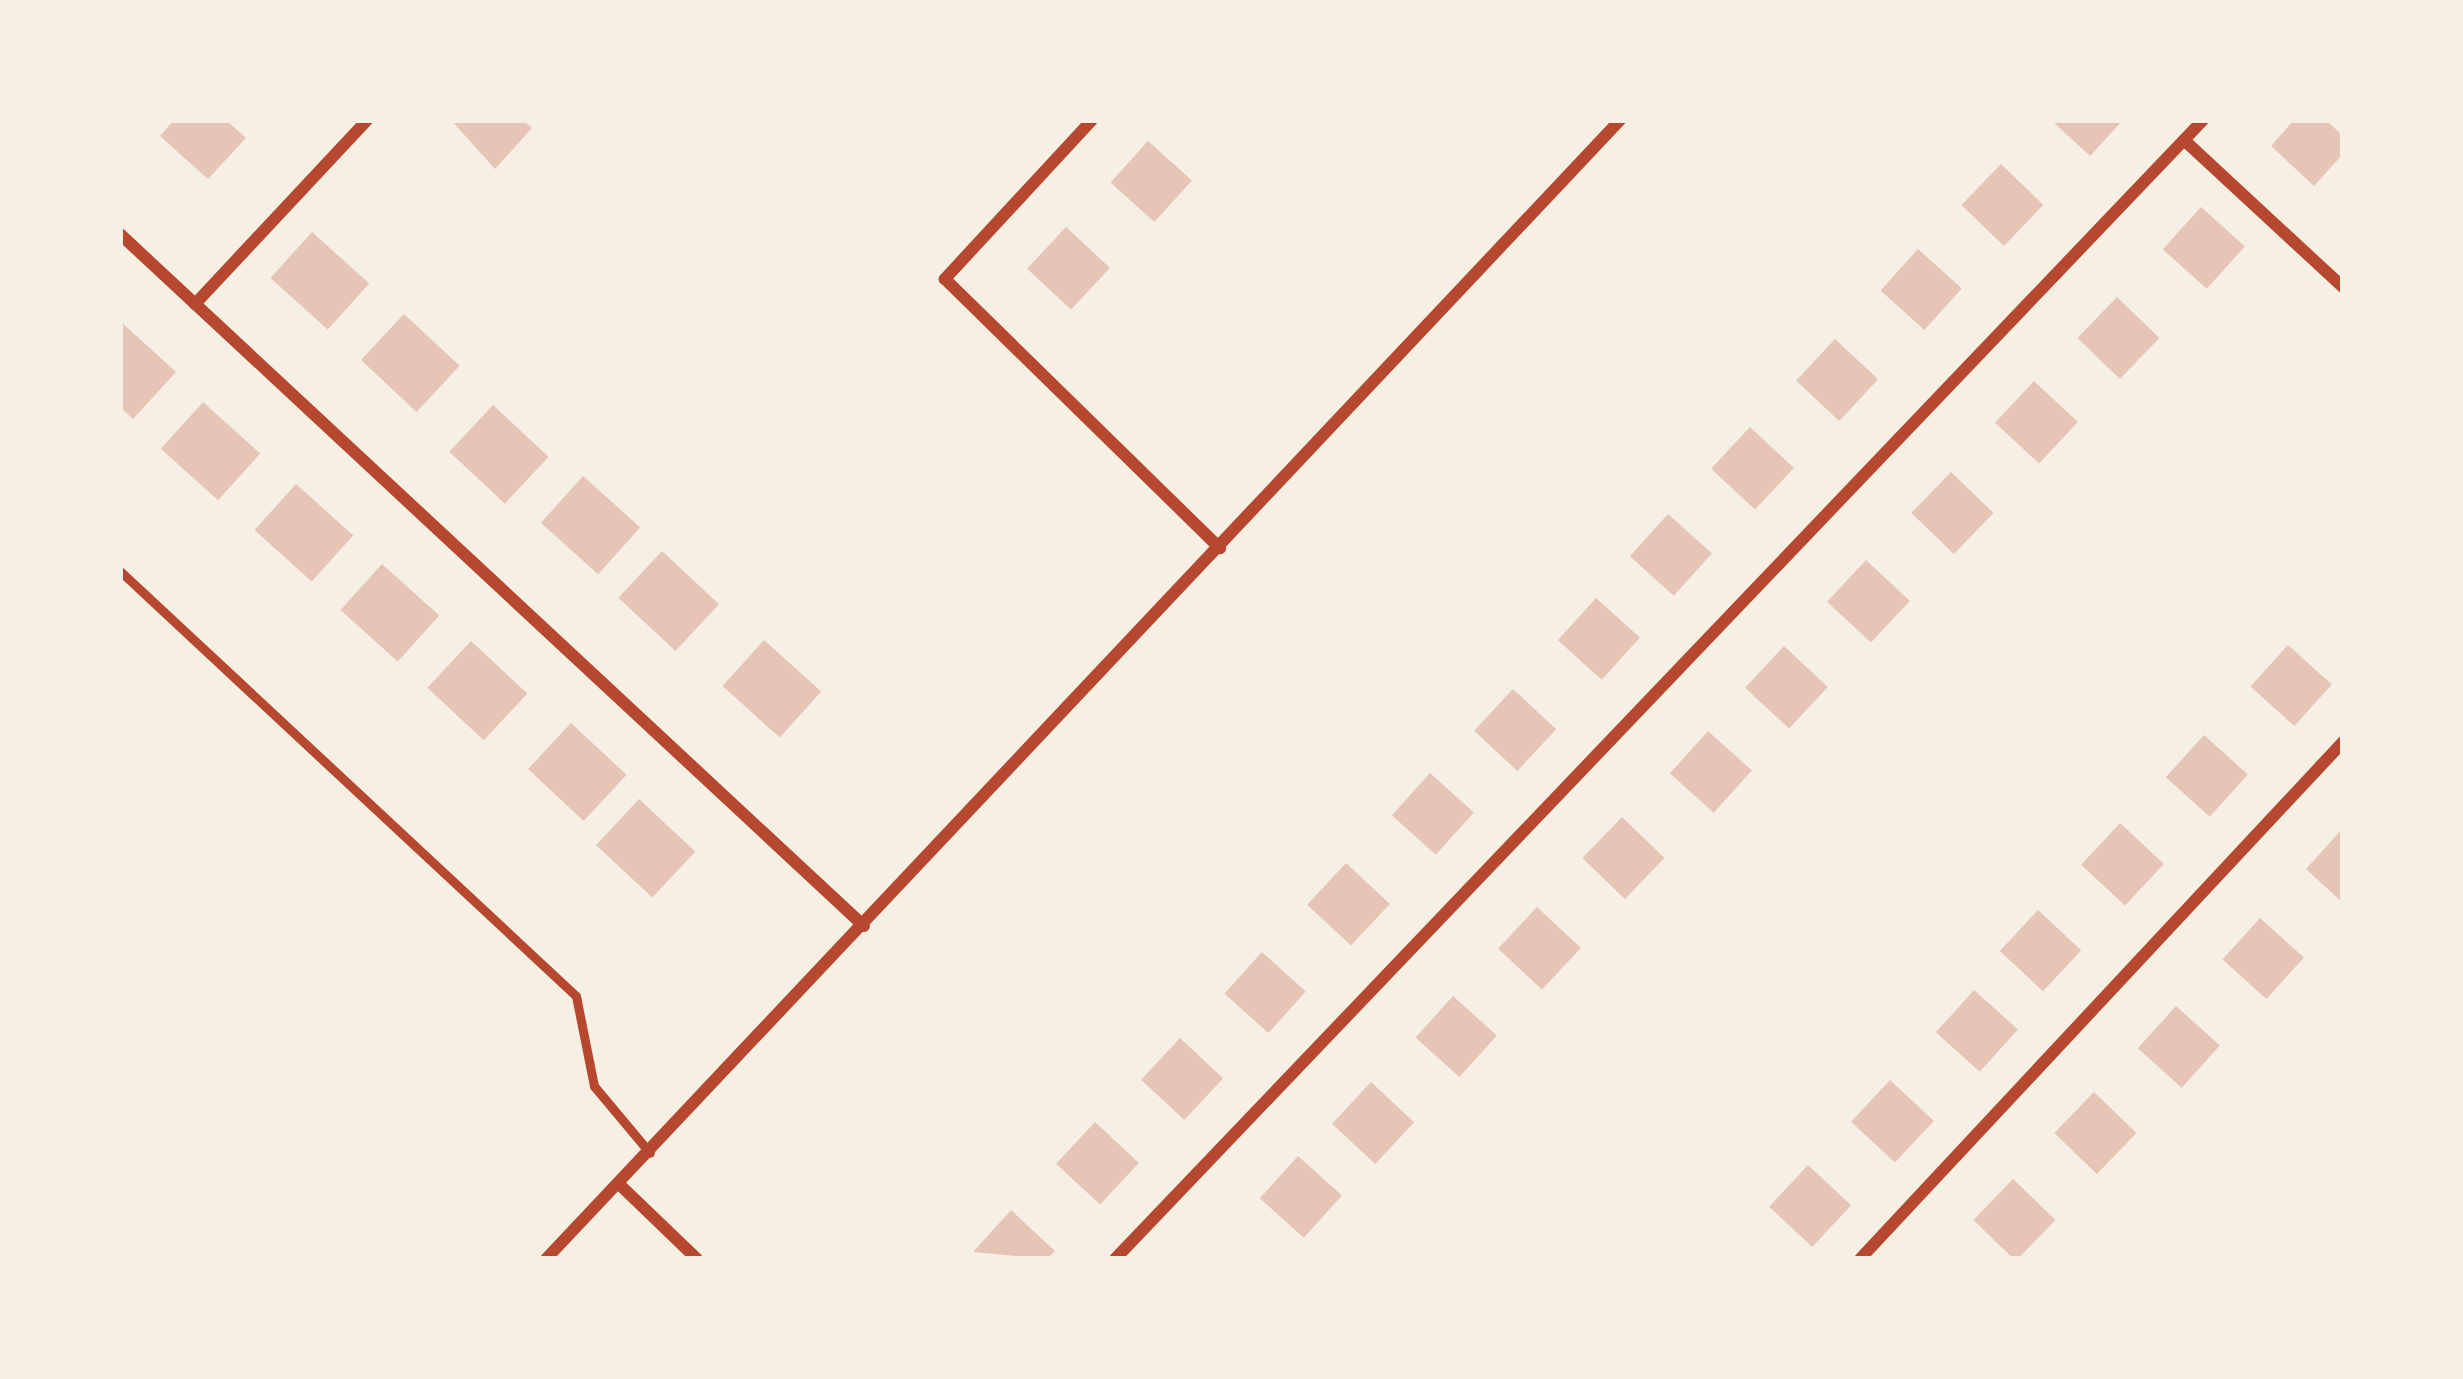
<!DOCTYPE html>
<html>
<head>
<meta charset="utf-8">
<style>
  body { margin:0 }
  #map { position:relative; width:2463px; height:1379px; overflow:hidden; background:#f6efe4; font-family:"DM Sans",sans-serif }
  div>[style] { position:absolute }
  .building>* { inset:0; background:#e6c5b7; transform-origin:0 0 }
  .service>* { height:9px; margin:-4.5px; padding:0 4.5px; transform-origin:4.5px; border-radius:4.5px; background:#b5482f }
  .minor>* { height:12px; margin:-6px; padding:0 6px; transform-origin:6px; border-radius:6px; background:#b5482f }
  span { translate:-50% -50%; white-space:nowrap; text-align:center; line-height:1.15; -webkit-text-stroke:9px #f6efe4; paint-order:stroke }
  .frame { position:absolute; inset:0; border:123px solid #f6efe4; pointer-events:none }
</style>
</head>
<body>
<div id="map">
  <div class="building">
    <i style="clip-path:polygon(174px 120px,226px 120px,246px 138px,208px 179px,160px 136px)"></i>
    <i style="clip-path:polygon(451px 120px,523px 120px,532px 128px,495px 169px)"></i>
    <i style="clip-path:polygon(2051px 120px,2123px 120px,2090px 156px)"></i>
    <i style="clip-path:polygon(2294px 120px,2326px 120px,2343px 136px,2343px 154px,2314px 186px,2271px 146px)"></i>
    <i style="left:1148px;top:141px;width:59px;height:56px;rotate:42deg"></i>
    <i style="left:2001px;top:164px;width:59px;height:57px;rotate:44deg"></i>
    <i style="left:2201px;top:207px;width:59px;height:57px;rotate:42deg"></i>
    <i style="left:1066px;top:227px;width:60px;height:57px;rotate:43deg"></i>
    <i style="left:312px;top:232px;width:77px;height:62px;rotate:42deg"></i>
    <i style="left:1918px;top:249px;width:59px;height:56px;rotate:42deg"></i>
    <i style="left:2117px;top:297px;width:59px;height:57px;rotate:44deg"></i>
    <i style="left:404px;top:314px;width:76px;height:63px;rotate:43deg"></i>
    <i style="clip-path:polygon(120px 321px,176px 372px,133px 419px,120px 407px)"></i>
    <i style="left:1835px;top:339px;width:59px;height:57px;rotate:43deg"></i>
    <i style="left:2034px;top:381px;width:60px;height:57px;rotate:43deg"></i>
    <i style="left:203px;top:402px;width:77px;height:63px;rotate:42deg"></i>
    <i style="left:493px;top:405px;width:76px;height:64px;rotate:43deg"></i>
    <i style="left:1750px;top:427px;width:60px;height:57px;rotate:43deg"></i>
    <i style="left:1951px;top:472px;width:59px;height:57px;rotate:44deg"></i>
    <i style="left:583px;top:476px;width:77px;height:63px;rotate:42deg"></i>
    <i style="left:296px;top:484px;width:77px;height:62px;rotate:42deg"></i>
    <i style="left:1668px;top:514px;width:59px;height:57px;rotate:42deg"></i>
    <i style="left:662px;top:551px;width:78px;height:64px;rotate:43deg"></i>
    <i style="left:1866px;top:560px;width:60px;height:57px;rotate:43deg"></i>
    <i style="left:382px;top:564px;width:77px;height:62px;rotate:42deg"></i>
    <i style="left:1596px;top:598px;width:59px;height:57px;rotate:42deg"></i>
    <i style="left:764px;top:640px;width:77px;height:62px;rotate:42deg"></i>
    <i style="left:471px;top:641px;width:77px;height:64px;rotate:43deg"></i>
    <i style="left:2288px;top:645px;width:59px;height:56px;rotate:42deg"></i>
    <i style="left:1784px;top:646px;width:60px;height:57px;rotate:43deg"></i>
    <i style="left:1513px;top:689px;width:59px;height:57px;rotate:43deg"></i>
    <i style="left:571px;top:723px;width:76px;height:63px;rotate:43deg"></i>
    <i style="left:1708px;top:731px;width:59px;height:57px;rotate:42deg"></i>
    <i style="left:2204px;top:735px;width:59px;height:57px;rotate:42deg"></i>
    <i style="left:1430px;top:773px;width:59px;height:57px;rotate:42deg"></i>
    <i style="left:639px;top:799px;width:77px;height:63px;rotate:43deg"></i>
    <i style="left:1622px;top:817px;width:59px;height:57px;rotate:44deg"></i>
    <i style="left:2120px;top:823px;width:60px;height:57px;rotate:43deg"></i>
    <i style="clip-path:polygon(2343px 828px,2343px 903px,2306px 869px)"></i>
    <i style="left:1346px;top:863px;width:60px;height:57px;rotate:43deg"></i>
    <i style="left:1537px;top:907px;width:60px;height:57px;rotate:43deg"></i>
    <i style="left:2038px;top:910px;width:59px;height:56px;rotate:43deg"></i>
    <i style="left:2260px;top:918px;width:59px;height:56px;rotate:42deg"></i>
    <i style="left:1262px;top:952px;width:59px;height:56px;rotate:42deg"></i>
    <i style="left:1974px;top:990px;width:59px;height:57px;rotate:42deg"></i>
    <i style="left:1453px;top:996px;width:59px;height:56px;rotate:42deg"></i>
    <i style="left:2176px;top:1006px;width:59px;height:57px;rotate:42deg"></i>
    <i style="left:1180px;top:1038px;width:59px;height:57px;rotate:43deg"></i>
    <i style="left:1890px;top:1080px;width:60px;height:57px;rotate:43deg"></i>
    <i style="left:1371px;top:1082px;width:59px;height:57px;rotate:43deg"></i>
    <i style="left:2094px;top:1092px;width:59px;height:57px;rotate:44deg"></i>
    <i style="left:1095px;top:1122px;width:60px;height:57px;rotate:43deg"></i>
    <i style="left:1298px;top:1156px;width:59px;height:57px;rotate:42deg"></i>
    <i style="left:1808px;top:1165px;width:59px;height:57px;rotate:43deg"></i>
    <i style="left:2013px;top:1179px;width:59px;height:57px;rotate:44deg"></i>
    <i style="clip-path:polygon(1011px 1210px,1055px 1251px,1047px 1259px,973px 1252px)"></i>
  </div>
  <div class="service">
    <i style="left:120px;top:571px;width:623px;rotate:42.98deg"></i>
    <i style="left:576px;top:996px;width:92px;rotate:78.7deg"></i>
    <i style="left:594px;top:1086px;width:87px;rotate:50.1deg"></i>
  </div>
  <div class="minor">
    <i style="left:1092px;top:120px;width:217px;rotate:132.8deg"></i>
    <i style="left:945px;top:279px;width:385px;rotate:44.4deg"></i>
    <i style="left:2184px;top:140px;width:217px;rotate:42.8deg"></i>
    <i style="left:120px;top:234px;width:1016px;rotate:42.93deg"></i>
    <i style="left:195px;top:304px;width:252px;rotate:-46.9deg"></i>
    <i style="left:620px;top:1185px;width:107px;rotate:43.9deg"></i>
    <i style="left:546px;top:1259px;width:1566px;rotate:-46.68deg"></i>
    <i style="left:1115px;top:1259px;width:1575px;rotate:-46.31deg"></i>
    <i style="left:1860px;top:1259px;width:708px;rotate:-46.95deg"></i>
  </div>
  <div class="frame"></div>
</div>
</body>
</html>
